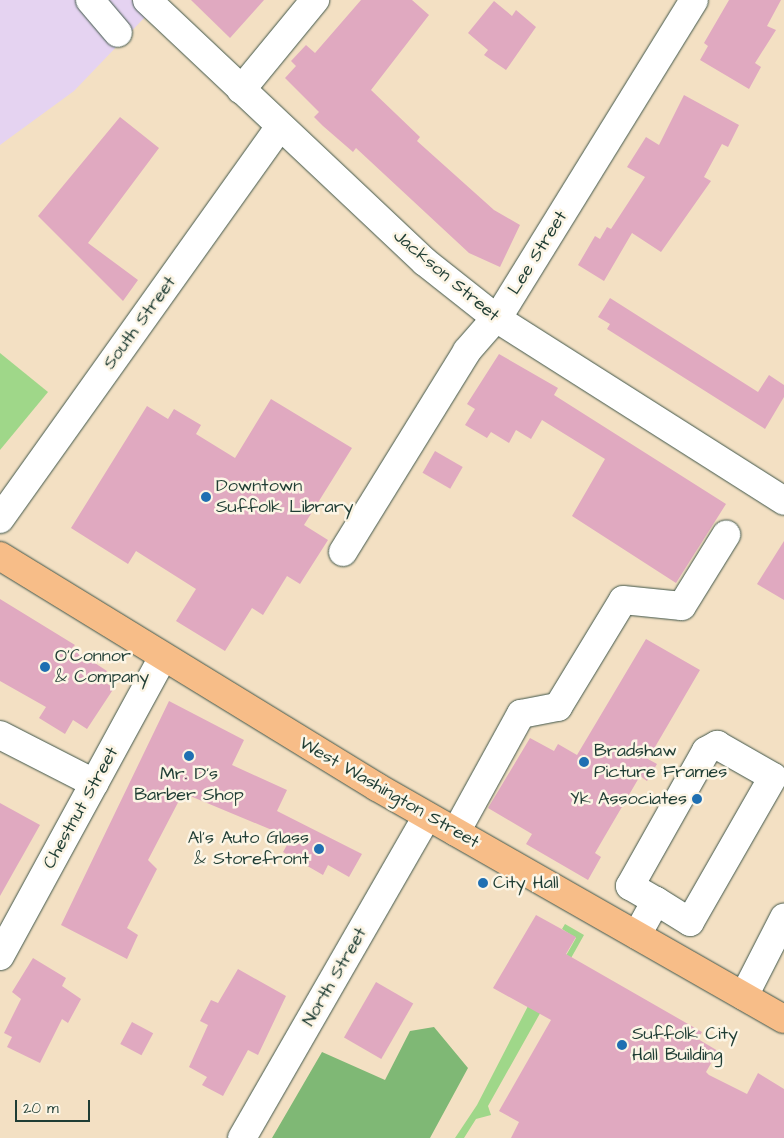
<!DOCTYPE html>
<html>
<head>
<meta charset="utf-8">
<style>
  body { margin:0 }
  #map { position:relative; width:784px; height:1138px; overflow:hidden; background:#f3e0c3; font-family:"Architects Daughter",sans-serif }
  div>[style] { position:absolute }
  .built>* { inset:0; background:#e5d3f1 }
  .green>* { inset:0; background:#9fd789 }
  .forest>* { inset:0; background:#7fb875 }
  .building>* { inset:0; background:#e0a9c0; transform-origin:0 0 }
  .roads { filter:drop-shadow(0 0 1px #3f5549) drop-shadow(0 0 1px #3f5549) }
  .minor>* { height:28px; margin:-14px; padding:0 14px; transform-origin:14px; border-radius:14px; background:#fff }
  .major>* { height:28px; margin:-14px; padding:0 14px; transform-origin:14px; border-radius:14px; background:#f7bd88 }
  .dots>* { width:14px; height:14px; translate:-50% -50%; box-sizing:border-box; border:2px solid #fcf5e5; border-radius:50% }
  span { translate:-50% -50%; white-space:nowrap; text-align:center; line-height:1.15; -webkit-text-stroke:5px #fcf5e5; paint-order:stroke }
  .street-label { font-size:18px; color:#1f3d34 }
  .poi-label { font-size:18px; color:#1f3d34 }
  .left { translate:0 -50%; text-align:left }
  .right { translate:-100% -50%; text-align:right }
  .scale { position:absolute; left:15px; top:1100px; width:75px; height:22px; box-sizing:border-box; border:2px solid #1f3d34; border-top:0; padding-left:6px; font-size:15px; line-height:18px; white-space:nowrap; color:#1f3d34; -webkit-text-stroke:4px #fcf5e5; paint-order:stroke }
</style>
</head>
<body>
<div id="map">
  <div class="built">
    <i style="clip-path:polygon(0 0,132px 0,146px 16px,74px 91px,0 145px)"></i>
  </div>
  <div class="green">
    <i style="clip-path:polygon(0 353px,48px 392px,0 450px)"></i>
    <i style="clip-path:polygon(565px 924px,584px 935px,488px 1106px,491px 1115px,476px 1119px,464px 1138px,455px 1138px,477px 1105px,528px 1006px,535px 1010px,576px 938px,562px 929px)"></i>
  </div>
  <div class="forest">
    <i style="clip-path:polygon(434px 1027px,468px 1068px,430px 1138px,272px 1138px,322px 1052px,385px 1080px,410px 1031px)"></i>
  </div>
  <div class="building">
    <i style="clip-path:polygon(191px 0,264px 0,230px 38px)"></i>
    <i style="clip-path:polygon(361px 0,412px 0,429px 15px,371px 90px,420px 137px,417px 141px,494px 210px,520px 225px,500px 267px,469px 253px,356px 148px,353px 152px,323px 126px,314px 117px,319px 112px,285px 78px,296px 66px,291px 61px,306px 45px,315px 53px)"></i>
    <i style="clip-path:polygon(729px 0,781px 0,767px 26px,776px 30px,755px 63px,761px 67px,749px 89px,700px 60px,708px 46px,704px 43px)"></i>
    <i style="clip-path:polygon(494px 1px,512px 16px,516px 10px,536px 27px,506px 70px,484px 55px,488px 50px,468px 33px)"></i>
    <i style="clip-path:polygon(684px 95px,739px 125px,728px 147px,722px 144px,704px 177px,711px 181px,661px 252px,632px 233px,604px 281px,578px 265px,595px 236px,600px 239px,607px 227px,611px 229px,645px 177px,627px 167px,646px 137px,659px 145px)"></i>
    <i style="clip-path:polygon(120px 117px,159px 148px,88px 243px,138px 280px,123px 301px,38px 216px)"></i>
    <i style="clip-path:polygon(610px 298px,758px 392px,769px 375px,784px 385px,784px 397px,765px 429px,607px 329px,610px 324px,598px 317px)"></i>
    <i style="clip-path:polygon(499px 354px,558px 388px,554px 395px,726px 504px,676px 583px,572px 516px,605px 459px,542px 420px,531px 439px,516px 430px,509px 443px,491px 432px,487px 438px,465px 425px,475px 409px,467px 404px)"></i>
    <i style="clip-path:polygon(271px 399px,352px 448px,304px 525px,328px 540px,300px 584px,287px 576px,263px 615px,252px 608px,225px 651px,176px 621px,196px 589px,136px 551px,128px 564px,71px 528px,147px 406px,168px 419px,174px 409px,201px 425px,196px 434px,235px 458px)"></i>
    <i style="left:435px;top:451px;width:32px;height:25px;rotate:30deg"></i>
    <i style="clip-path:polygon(784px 541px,784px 600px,757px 584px)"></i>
    <i style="clip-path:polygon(0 599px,75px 645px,72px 648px,107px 671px,101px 680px,114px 688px,87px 729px,73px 720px,65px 734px,39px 718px,46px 707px,0 681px)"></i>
    <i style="clip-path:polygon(646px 639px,700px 670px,648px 759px,657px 764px,647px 781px,640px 776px,595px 853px,601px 857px,588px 880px,526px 844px,532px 834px,488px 808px,530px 738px,554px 751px,558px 744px,577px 755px)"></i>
    <i style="clip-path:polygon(169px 701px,244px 740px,232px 765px,287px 790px,277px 811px,362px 854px,349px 877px,328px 865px,323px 875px,283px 852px,291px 838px,183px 793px,148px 860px,157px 869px,127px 928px,138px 935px,127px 959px,61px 925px)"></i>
    <i style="clip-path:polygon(0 803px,40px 825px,0 896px)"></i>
    <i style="clip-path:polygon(536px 915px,576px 937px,566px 954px,702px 1032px,698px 1039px,718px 1051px,706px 1072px,709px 1075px,747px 1094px,758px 1073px,784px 1089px,784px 1138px,511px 1138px,519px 1122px,499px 1111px,551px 1020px,493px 988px)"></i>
    <i style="clip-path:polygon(33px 958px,66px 978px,62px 986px,81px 999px,68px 1023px,62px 1019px,40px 1063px,7px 1047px,12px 1037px,4px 1033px,21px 999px,12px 992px)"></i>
    <i style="clip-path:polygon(238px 969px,286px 996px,258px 1055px,248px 1050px,223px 1096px,202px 1085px,207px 1077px,189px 1067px,208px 1025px,200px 1021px,211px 1000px,218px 1003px)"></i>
    <i style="left:376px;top:982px;width:43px;height:64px;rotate:30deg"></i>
    <i style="left:132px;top:1022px;width:24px;height:25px;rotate:28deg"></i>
  </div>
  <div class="roads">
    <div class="minor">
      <i style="left:90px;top:0;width:43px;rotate:49.7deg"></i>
      <i style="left:147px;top:0;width:382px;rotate:43.3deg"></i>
      <i style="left:425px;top:262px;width:90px;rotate:38.3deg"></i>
      <i style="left:496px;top:318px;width:341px;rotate:32.4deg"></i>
      <i style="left:241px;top:90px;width:117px;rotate:-50.6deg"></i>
      <i style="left:0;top:519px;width:482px;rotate:-54.5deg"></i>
      <i style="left:343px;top:552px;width:236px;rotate:-58.3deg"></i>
      <i style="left:467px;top:351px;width:53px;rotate:-48.8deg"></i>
      <i style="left:502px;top:311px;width:365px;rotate:-58.3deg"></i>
      <i style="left:0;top:735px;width:106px;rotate:27.1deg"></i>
      <i style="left:456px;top:832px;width:135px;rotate:-61.2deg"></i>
      <i style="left:521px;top:714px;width:38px;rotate:-11deg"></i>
      <i style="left:558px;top:707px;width:125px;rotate:-58.7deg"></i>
      <i style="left:623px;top:600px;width:59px;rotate:5.8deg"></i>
      <i style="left:682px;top:606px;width:84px;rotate:-58.2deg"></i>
      <i style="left:637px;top:935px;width:39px;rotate:-61deg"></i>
      <i style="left:656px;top:901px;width:30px;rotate:-150deg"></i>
      <i style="left:630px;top:886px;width:155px;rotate:-60.6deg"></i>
      <i style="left:706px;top:751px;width:13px;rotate:-29deg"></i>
      <i style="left:717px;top:745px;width:64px;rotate:29.7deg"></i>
      <i style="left:773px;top:777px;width:167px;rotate:119.8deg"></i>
      <i style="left:690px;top:922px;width:40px;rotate:-148deg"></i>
      <i style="left:0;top:956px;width:338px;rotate:-61.4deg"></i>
      <i style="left:744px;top:996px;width:88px;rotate:-62.9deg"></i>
      <i style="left:242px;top:1138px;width:371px;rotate:-60.1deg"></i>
    </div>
    <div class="major">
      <i style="left:0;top:556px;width:442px;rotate:31.5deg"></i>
      <i style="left:377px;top:787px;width:468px;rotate:29.7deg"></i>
    </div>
  </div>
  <div class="dots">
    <i style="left:206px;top:497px;background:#1f6fb2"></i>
    <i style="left:45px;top:667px;background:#1f6fb2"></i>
    <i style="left:189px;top:756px;background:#1f6fb2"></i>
    <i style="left:584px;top:762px;background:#1f6fb2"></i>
    <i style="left:697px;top:799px;background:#1f6fb2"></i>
    <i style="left:319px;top:849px;background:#1f6fb2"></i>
    <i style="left:483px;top:883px;background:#1f6fb2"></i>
    <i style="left:622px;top:1045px;background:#1f6fb2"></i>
  </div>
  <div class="street-label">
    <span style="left:538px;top:253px;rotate:-58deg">Lee Street</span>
    <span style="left:446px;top:276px;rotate:40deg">Jackson Street</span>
    <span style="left:140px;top:323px;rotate:-54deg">South Street</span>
    <span style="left:389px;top:793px;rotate:30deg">West Washington Street</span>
    <span style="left:81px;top:808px;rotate:-61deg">Chestnut Street</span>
    <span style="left:335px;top:977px;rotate:-60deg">North Street</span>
  </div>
  <div class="poi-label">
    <span class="left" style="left:216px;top:497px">Downtown<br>Suffolk Library</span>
    <span class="left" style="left:55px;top:667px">O'Connor<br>&amp; Company</span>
    <span class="left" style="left:594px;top:762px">Bradshaw<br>Picture Frames</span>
    <span style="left:189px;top:785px">Mr. D's<br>Barber Shop</span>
    <span class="right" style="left:687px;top:799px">Yk Associates</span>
    <span class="right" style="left:309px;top:849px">Al's Auto Glass<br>&amp; Storefront</span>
    <span class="left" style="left:493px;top:883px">City Hall</span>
    <span class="left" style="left:632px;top:1045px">Suffolk City<br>Hall Building</span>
  </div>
  <div class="scale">20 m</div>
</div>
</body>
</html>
